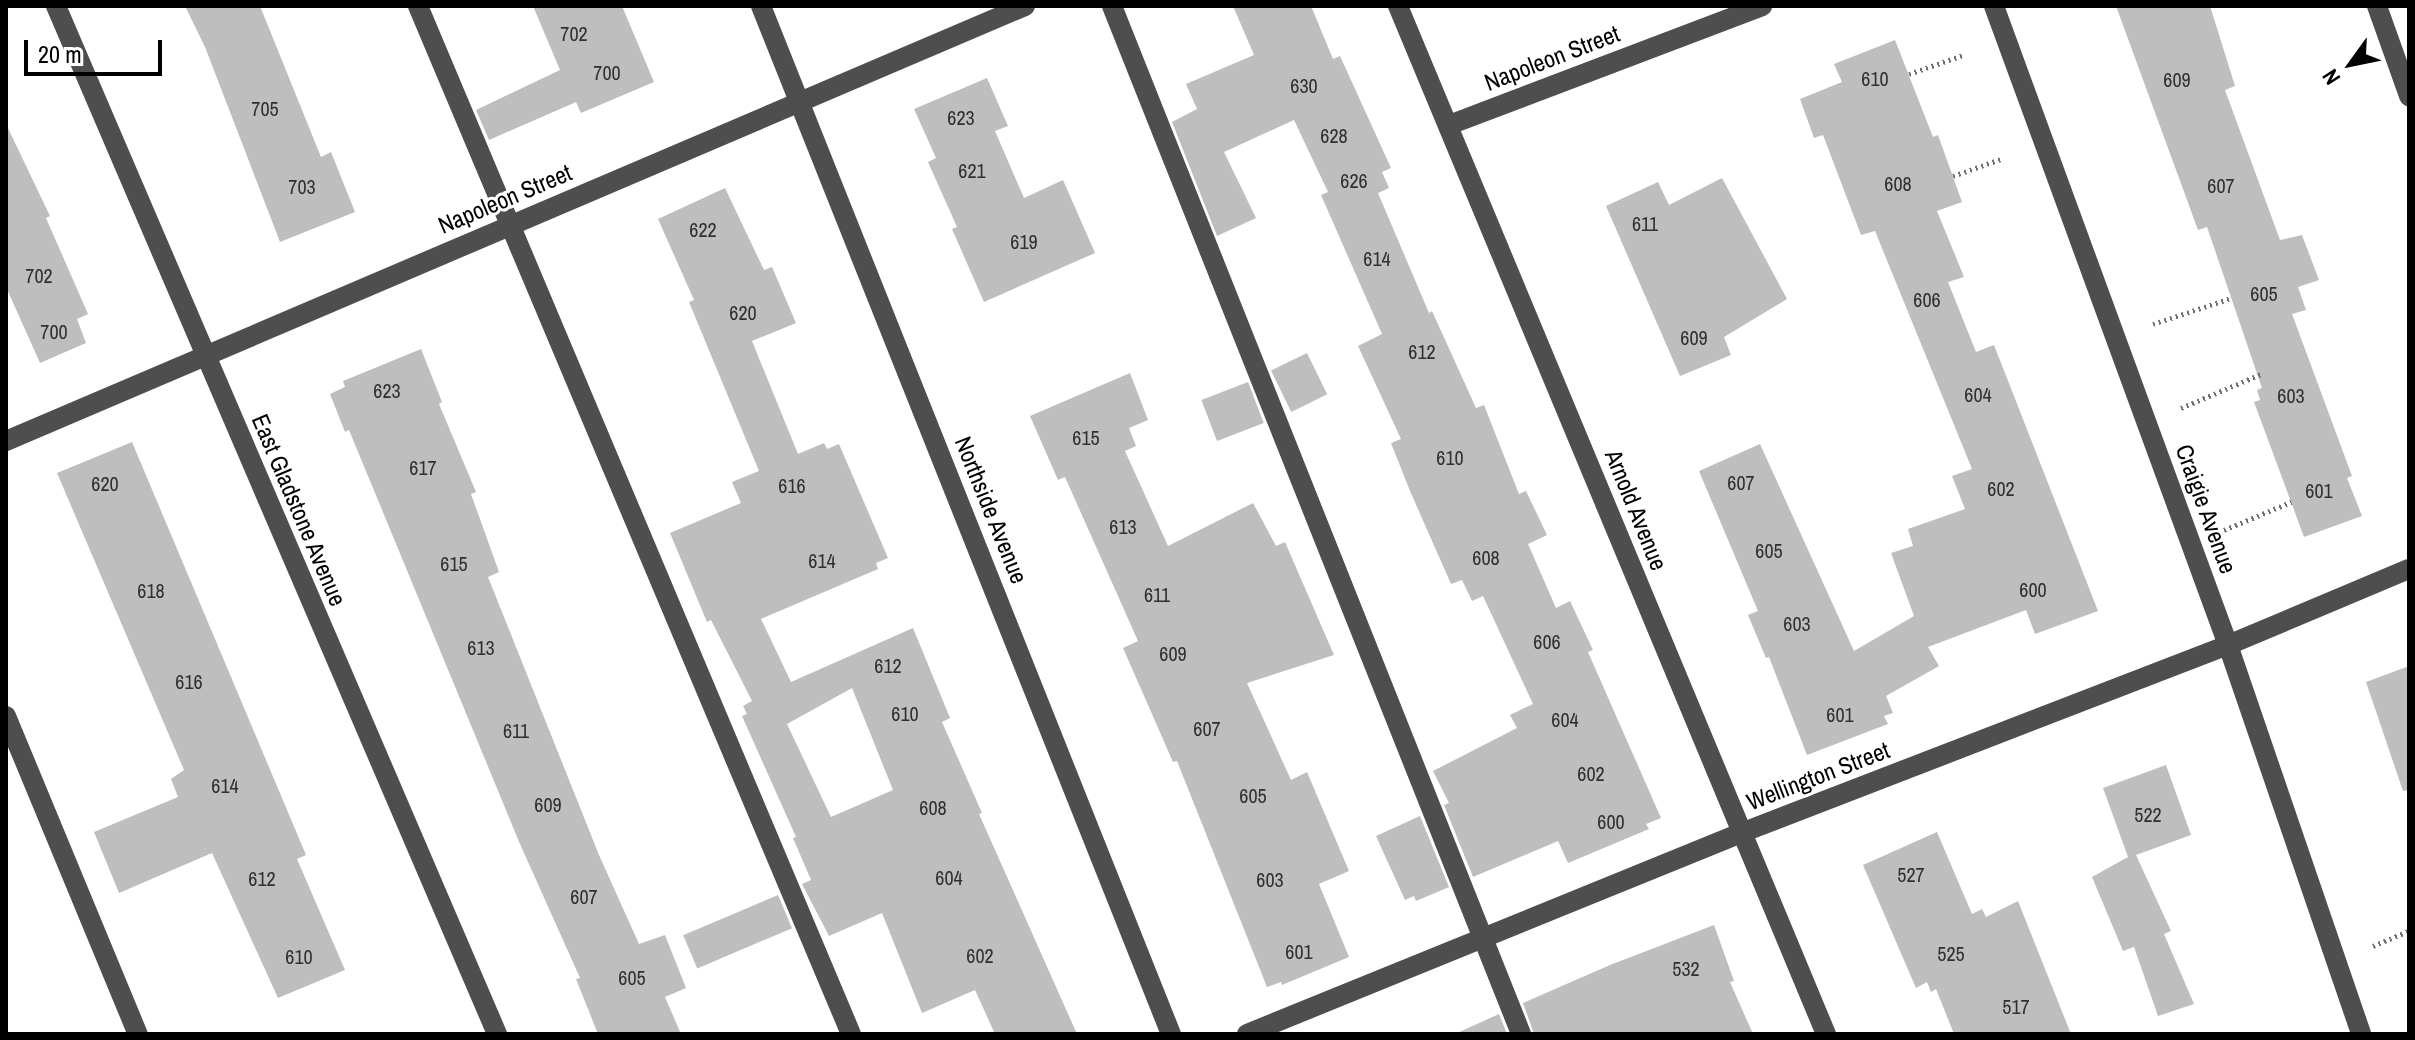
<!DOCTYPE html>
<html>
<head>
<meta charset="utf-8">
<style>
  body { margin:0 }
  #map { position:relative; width:2415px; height:1040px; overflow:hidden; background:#fff; font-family:"Archivo Narrow",sans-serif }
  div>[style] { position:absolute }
  .building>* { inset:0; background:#bebebe; transform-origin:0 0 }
  .path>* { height:5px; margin-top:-2.5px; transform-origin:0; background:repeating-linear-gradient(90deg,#707070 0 2px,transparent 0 6px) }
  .minor>* { height:20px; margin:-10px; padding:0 10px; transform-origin:10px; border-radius:10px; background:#4e4e4e }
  span { translate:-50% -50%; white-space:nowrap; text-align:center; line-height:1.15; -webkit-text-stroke:6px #fff; paint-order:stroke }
  .number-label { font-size:20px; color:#303030 }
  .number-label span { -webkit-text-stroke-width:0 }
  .street-label { font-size:24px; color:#000 }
  .frame { position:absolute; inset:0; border:8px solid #000; pointer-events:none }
  .north { position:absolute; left:2311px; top:24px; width:80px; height:80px; -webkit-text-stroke:6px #fff; paint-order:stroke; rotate:237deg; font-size:22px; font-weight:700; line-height:32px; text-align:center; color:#000 }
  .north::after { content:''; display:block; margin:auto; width:28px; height:36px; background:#000; clip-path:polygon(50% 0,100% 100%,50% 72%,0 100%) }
  .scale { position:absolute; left:24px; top:40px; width:138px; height:36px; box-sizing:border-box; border:4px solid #000; border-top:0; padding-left:10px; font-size:24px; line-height:28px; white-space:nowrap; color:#000; -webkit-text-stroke:6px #fff; paint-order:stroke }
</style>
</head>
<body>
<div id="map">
  <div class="building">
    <i style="clip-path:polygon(185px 6px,260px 6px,321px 157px,331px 152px,355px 212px,280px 242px,205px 47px)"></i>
    <i style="clip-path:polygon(533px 6px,622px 6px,654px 82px,581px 113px,576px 102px,489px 140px,476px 110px,560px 70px)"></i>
    <i style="clip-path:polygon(1233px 6px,1311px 6px,1333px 59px,1340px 56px,1391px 168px,1382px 172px,1389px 188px,1378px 193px,1429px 313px,1432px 311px,1476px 408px,1484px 405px,1519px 494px,1526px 491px,1547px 535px,1528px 544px,1556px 608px,1570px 601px,1593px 650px,1588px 652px,1661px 818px,1646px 824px,1649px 829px,1568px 863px,1558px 841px,1473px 877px,1444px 805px,1449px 803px,1433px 771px,1517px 728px,1510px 715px,1533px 704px,1483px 596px,1472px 601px,1462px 580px,1451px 584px,1410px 491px,1391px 443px,1401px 439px,1358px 346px,1382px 334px,1321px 195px,1328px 192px,1294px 120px,1224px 152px,1256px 218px,1217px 236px,1172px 122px,1197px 109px,1186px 84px,1254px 55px)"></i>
    <i style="clip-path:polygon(2116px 6px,2210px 6px,2235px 86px,2225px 90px,2280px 240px,2302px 235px,2319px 280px,2298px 287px,2306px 310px,2292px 314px,2352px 476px,2347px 478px,2362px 516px,2304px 537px,2254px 402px,2260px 400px,2257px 390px,2262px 388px,2207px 227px,2198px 230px)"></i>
    <i style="clip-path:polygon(1895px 40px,1933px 137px,1938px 135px,1962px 202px,1937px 211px,1964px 277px,1948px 282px,1976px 352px,1994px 345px,2098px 611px,2035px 634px,2026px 610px,1928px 647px,1939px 666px,1886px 696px,1893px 713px,1884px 716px,1888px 724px,1807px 755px,1769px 657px,1766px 658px,1748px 615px,1758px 611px,1699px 471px,1760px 444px,1854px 651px,1914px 616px,1891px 553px,1913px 546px,1908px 529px,1965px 509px,1952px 476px,1972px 469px,1875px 231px,1861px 235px,1823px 135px,1814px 138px,1800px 99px,1842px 82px,1834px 64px)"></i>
    <i style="clip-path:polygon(987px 78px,1008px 126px,995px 131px,1024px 198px,1063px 180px,1095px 253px,984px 302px,952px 229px,957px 227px,928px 162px,936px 158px,914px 109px)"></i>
    <i style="clip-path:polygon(6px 124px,50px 216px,46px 218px,88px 314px,77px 319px,86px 343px,40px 363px,6px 287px)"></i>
    <i style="clip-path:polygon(1722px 178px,1787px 299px,1724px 337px,1731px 355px,1680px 376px,1606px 206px,1658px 182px,1669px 205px)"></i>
    <i style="clip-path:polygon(evenodd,725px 188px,764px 270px,772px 267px,796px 323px,752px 341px,798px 454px,824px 443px,827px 449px,839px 444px,888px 558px,876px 563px,878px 569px,761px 619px,791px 682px,913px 628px,950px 718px,942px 722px,982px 813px,979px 814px,1077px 1034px,995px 1034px,975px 990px,922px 1013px,882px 913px,829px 936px,802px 884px,811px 880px,793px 838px,796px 837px,742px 716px,747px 714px,743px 706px,752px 701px,711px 620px,707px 622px,670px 533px,741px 503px,732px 482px,759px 471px,689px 302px,694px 300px,658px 219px,725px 188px,852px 688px,893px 790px,831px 817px,787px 724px,852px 688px)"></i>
    <i style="clip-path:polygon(421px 349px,442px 402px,439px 404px,476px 492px,471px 494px,499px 572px,488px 577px,599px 855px,639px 944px,665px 935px,686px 988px,665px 997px,681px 1034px,598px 1034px,576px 979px,580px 978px,520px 844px,349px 430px,345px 432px,330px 394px,345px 387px,343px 381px)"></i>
    <i style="left:1307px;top:353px;width:46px;height:40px;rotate:64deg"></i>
    <i style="clip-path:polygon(1130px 373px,1148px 420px,1129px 428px,1136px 446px,1125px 451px,1168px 546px,1253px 503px,1276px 546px,1285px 542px,1334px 655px,1247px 683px,1291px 780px,1307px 772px,1349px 871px,1319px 884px,1349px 957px,1282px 985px,1281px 982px,1267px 987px,1177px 761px,1173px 762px,1123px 648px,1138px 641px,1065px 477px,1058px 480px,1030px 416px)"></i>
    <i style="left:1248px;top:382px;width:44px;height:50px;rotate:69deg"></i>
    <i style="clip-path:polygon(132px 442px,306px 855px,297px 859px,345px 970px,278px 998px,212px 853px,119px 893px,94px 832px,178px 797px,171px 779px,184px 770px,57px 473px)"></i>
    <i style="clip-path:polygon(2409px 666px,2409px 790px,2403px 791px,2366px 682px)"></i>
    <i style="clip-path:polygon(2166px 765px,2191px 835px,2136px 855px,2171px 931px,2164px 934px,2194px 1004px,2158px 1016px,2134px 947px,2123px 951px,2092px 877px,2128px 857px,2103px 788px)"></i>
    <i style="clip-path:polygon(1420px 816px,1449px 887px,1416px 901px,1414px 896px,1405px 900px,1376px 836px)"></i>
    <i style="clip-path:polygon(1937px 832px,1972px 914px,1982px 909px,1986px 917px,2018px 901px,2071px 1034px,1954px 1034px,1936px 989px,1931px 992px,1927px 982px,1916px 988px,1863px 865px)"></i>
    <i style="left:778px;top:895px;width:36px;height:103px;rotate:67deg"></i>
    <i style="clip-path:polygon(1714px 925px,1734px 981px,1730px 982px,1753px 1034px,1534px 1034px,1523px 1003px,1610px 965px)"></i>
    <i style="clip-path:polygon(1499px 1014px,1507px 1034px,1455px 1034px)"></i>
  </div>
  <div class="path">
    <i style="left:1909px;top:74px;width:57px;rotate:-19.4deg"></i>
    <i style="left:1953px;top:176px;width:51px;rotate:-19.5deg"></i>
    <i style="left:2153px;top:324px;width:82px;rotate:-18.4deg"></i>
    <i style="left:2181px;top:408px;width:87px;rotate:-23deg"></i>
    <i style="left:2224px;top:530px;width:73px;rotate:-22.7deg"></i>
    <i style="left:2373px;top:946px;width:39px;rotate:-23deg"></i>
  </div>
  <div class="minor">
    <i style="left:56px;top:6px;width:1119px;rotate:66.78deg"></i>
    <i style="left:418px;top:6px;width:1115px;rotate:67.16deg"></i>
    <i style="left:761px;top:6px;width:1107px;rotate:68.26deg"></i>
    <i style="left:1112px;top:6px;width:1106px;rotate:68.3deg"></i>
    <i style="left:1398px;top:6px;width:1114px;rotate:67.4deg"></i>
    <i style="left:1994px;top:6px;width:680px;rotate:69.89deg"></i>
    <i style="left:2228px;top:645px;width:411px;rotate:71.1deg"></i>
    <i style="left:2377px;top:6px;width:96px;rotate:70.4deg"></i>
    <i style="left:1449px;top:125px;width:335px;rotate:-20.8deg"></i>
    <i style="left:6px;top:441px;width:1108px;rotate:-23.12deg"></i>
    <i style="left:6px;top:716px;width:344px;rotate:67.5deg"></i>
    <i style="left:1247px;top:1034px;width:533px;rotate:-22.14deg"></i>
    <i style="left:1741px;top:833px;width:522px;rotate:-21.11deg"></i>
    <i style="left:2228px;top:645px;width:196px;rotate:-22.8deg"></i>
  </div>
  <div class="number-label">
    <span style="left:574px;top:33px">702</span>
    <span style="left:607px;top:72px">700</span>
    <span style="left:1875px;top:78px">610</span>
    <span style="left:2177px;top:79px">609</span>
    <span style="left:1304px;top:85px">630</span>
    <span style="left:265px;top:108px">705</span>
    <span style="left:961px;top:117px">623</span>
    <span style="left:1334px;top:135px">628</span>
    <span style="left:972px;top:170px">621</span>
    <span style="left:1354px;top:180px">626</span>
    <span style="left:1898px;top:183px">608</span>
    <span style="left:2221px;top:185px">607</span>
    <span style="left:302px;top:186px">703</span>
    <span style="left:1645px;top:223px">611</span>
    <span style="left:703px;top:229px">622</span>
    <span style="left:1024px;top:241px">619</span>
    <span style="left:1377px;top:258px">614</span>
    <span style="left:39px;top:275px">702</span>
    <span style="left:2264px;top:293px">605</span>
    <span style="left:1927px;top:299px">606</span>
    <span style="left:743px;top:312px">620</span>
    <span style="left:54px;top:331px">700</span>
    <span style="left:1694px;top:337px">609</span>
    <span style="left:1422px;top:351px">612</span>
    <span style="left:387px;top:390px">623</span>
    <span style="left:1978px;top:394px">604</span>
    <span style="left:2291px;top:395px">603</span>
    <span style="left:1086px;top:437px">615</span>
    <span style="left:1450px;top:457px">610</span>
    <span style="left:423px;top:467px">617</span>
    <span style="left:1741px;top:482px">607</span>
    <span style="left:105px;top:483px">620</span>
    <span style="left:792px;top:485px">616</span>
    <span style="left:2001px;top:488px">602</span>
    <span style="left:2319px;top:490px">601</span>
    <span style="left:1123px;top:526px">613</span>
    <span style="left:1769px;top:550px">605</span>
    <span style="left:1486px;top:557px">608</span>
    <span style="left:822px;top:560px">614</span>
    <span style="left:454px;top:563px">615</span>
    <span style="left:2033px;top:589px">600</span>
    <span style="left:151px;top:590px">618</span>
    <span style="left:1157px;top:594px">611</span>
    <span style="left:1797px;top:623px">603</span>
    <span style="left:1547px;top:641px">606</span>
    <span style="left:481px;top:647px">613</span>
    <span style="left:1173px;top:653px">609</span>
    <span style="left:888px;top:665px">612</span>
    <span style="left:189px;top:681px">616</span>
    <span style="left:905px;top:713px">610</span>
    <span style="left:1840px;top:714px">601</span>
    <span style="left:1565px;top:719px">604</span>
    <span style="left:1207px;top:728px">607</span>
    <span style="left:516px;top:730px">611</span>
    <span style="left:1591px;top:773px">602</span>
    <span style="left:225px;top:785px">614</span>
    <span style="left:1253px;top:795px">605</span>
    <span style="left:548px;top:804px">609</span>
    <span style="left:933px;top:807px">608</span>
    <span style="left:2148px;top:814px">522</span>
    <span style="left:1611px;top:821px">600</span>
    <span style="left:1911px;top:874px">527</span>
    <span style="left:949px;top:877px">604</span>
    <span style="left:262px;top:878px">612</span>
    <span style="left:1270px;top:879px">603</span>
    <span style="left:584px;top:896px">607</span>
    <span style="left:1299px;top:951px">601</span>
    <span style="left:1951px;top:953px">525</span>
    <span style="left:980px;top:955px">602</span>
    <span style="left:299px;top:956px">610</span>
    <span style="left:1686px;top:968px">532</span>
    <span style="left:632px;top:977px">605</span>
    <span style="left:2016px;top:1006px">517</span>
  </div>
  <div class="street-label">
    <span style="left:1552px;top:58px;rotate:-21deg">Napoleon Street</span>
    <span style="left:505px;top:199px;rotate:-23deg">Napoleon Street</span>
    <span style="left:2206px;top:509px;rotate:70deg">Craigie Avenue</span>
    <span style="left:299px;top:510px;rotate:67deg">East Gladstone Avenue</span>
    <span style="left:991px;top:510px;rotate:68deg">Northside Avenue</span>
    <span style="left:1636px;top:510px;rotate:68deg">Arnold Avenue</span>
    <span style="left:1818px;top:776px;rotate:-21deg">Wellington Street</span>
  </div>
  <div class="frame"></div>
  <div class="north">N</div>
  <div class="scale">20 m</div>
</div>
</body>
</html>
